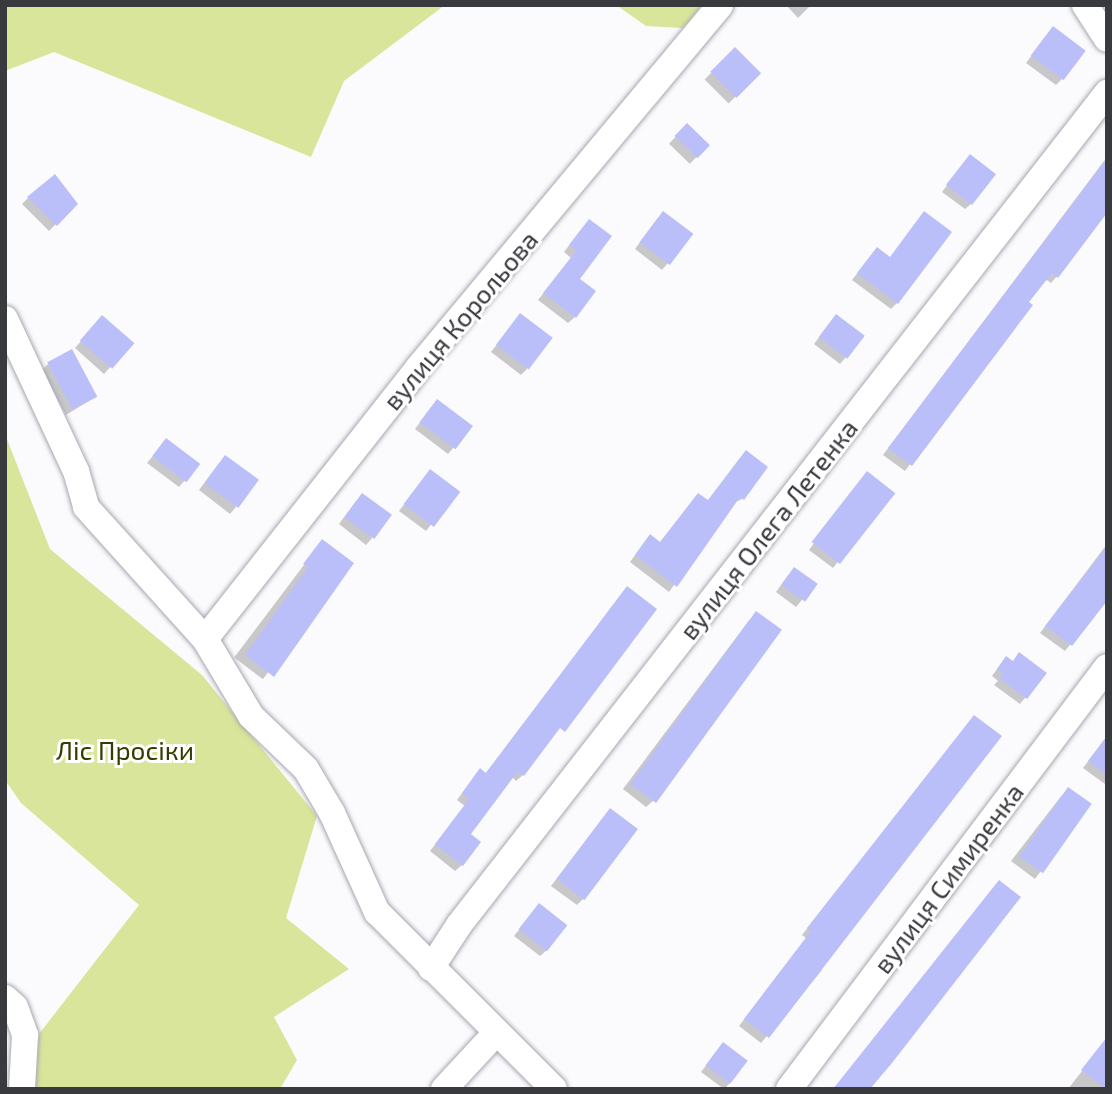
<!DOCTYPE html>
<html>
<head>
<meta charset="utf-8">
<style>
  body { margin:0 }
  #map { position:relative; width:1112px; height:1094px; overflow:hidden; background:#fbfbfd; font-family:"Exo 2",sans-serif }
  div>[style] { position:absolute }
  .green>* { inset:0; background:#d9e59a }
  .shadow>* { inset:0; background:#0003; transform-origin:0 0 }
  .building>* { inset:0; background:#bbbff9; transform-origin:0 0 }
  .roads { filter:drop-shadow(0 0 2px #a6a7b2) drop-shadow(0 0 2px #a6a7b2) }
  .minor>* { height:26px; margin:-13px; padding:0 13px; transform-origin:13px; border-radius:13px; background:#fff }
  span { translate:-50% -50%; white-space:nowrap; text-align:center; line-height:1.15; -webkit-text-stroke:6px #fff; paint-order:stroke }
  .street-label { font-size:26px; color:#393a3e }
  .park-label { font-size:26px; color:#363c00 }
  .frame { position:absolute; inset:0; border:7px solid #393a3e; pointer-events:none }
</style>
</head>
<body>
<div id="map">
  <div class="green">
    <i style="clip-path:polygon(5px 5px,445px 5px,344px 81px,311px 157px,54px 52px,5px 71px)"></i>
    <i style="clip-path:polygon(616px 5px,702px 5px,683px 28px,646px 26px)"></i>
    <i style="clip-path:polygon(5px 434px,50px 549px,202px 675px,317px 816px,286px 918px,349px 969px,274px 1017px,297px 1060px,280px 1089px,34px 1089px,39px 1034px,139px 905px,21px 803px,5px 780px)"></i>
  </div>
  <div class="shadow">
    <i style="clip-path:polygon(786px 5px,811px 5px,798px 18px)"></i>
    <i style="clip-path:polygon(1047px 35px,1062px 79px,1056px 85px,1026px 63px)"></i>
    <i style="left:735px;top:49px;width:34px;height:43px;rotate:45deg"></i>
    <i style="left:687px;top:125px;width:29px;height:26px;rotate:44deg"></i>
    <i style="clip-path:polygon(1107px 157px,1107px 211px,1057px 276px,1051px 283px,1045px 279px,905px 471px,883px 455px)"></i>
    <i style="clip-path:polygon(964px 163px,972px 203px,965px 209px,942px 192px)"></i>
    <i style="clip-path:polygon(28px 198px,76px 204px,49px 231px,22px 204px)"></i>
    <i style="clip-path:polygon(657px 219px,668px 263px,662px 270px,635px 249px)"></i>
    <i style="clip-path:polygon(583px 227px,575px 317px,568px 323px,538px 300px,571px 258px,564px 252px)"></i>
    <i style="clip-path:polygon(871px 256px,897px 303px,891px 309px,852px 280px)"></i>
    <i style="clip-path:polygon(514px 322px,527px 369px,521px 375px,491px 352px)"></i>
    <i style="clip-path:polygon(830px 323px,846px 357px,840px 364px,814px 344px)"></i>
    <i style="clip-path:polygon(96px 324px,132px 343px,104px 374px,75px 348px)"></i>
    <i style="clip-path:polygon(48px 364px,95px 397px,66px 415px,42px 370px)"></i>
    <i style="clip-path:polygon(431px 408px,454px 447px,448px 454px,415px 429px)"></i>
    <i style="clip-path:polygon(166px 440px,185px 480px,179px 487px,147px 463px)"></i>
    <i style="clip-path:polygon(740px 458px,742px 499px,734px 503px,669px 592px,630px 562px,644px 543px,660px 543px,707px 502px)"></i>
    <i style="clip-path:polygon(219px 463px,236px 507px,230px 514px,199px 490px)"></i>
    <i style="clip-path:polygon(424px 478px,457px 492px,426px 531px,399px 511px)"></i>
    <i style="clip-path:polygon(861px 480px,892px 493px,833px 568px,809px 550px)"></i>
    <i style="clip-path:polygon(356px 501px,372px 538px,366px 545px,339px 524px)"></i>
    <i style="left:322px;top:541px;width:36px;height:146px;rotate:37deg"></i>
    <i style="clip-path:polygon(1107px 544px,1107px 598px,1065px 651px,1040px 633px)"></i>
    <i style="clip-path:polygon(788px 575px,815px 584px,796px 607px,776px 592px)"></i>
    <i style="clip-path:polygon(621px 595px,523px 775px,516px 781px,512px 777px,468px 834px,462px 865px,455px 871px,430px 851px,465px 806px,457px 800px,474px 777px,485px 774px)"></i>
    <i style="clip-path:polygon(750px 619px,653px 801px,646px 807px,623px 789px)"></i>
    <i style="clip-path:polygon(1012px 663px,1045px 673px,1020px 704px,994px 685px,998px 681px,992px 676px,1000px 665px)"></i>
    <i style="clip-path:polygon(968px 724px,818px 967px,822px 970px,761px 1043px,739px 1026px,806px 938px,802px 935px)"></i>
    <i style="clip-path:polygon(1107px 736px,1107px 783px,1105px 784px,1083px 768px)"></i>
    <i style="clip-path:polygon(1062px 795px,1089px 805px,1035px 879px,1011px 861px)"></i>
    <i style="clip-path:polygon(604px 817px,583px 899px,577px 905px,551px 886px)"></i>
    <i style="clip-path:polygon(533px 912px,547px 950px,540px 956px,514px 936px)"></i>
    <i style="clip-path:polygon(1107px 1039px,1103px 1089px,1068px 1089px)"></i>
    <i style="clip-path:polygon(717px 1051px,730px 1083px,724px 1089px,701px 1072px)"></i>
  </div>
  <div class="building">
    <i style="left:1053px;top:26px;width:41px;height:37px;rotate:37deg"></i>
    <i style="left:735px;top:47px;width:37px;height:35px;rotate:45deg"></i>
    <i style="left:687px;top:123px;width:32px;height:18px;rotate:44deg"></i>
    <i style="left:970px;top:154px;width:33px;height:39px;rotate:38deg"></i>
    <i style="clip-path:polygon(1107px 158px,1107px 213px,1058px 278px,1052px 273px,1029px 302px,1033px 305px,912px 466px,888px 448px)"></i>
    <i style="clip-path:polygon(55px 174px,78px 204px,57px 226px,27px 197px)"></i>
    <i style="left:663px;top:211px;width:38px;height:39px;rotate:37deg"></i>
    <i style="clip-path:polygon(924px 211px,952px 232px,898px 304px,857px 273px,877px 247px,890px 257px)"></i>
    <i style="clip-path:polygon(589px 219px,612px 236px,580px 279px,596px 291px,576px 318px,543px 293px,576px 251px,569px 245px)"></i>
    <i style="left:520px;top:313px;width:41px;height:40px;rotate:37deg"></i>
    <i style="left:836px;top:314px;width:36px;height:29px;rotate:37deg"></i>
    <i style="left:102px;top:315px;width:43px;height:34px;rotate:41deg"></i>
    <i style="left:72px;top:349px;width:54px;height:28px;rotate:62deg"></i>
    <i style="left:437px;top:399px;width:45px;height:29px;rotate:37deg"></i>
    <i style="left:166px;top:438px;width:43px;height:23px;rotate:37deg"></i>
    <i style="clip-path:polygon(746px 450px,768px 467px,744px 500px,740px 497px,677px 587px,635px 555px,650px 534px,660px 542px,698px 493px,708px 500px)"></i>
    <i style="left:225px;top:455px;width:42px;height:35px;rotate:36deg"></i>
    <i style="left:430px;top:469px;width:38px;height:44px;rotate:37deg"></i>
    <i style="left:867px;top:471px;width:36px;height:90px;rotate:38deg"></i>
    <i style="left:362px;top:493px;width:37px;height:30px;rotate:36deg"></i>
    <i style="clip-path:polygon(322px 539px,354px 563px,274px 677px,245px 655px,308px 567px,303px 564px)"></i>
    <i style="clip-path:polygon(1107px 546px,1107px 601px,1072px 646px,1045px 626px)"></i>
    <i style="left:794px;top:567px;width:29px;height:22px;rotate:35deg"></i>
    <i style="clip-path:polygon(627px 586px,657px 609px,565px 732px,560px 728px,524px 776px,518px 771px,471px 834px,481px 842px,463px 866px,435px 844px,469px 799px,462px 793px,480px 768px,486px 773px)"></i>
    <i style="left:756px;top:611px;width:32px;height:214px;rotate:36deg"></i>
    <i style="clip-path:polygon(1019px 652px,1047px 673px,1027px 699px,999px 678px,1003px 674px,997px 669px,1006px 656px,1013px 661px)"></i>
    <i style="clip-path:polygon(974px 715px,1002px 736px,769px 1038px,744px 1019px,811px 931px,807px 928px)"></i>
    <i style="clip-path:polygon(1107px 736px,1107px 775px,1088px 761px)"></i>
    <i style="left:1068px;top:787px;width:29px;height:85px;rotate:35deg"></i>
    <i style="left:610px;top:808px;width:35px;height:89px;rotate:37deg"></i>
    <i style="clip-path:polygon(999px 880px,1021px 897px,892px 1063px,870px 1089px,833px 1089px)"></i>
    <i style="left:539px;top:903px;width:36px;height:33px;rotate:38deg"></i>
    <i style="clip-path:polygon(1107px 1037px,1107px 1089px,1106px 1089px,1081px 1070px)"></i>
    <i style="left:723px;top:1042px;width:31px;height:29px;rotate:37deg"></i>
  </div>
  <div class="roads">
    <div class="minor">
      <i style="left:1085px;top:5px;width:40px;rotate:57.1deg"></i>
      <i style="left:5px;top:319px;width:168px;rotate:65deg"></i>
      <i style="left:76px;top:471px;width:37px;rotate:74deg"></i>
      <i style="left:86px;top:507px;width:178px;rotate:48deg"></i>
      <i style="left:205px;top:639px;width:90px;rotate:59.1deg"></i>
      <i style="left:251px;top:716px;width:76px;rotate:43.9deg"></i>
      <i style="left:306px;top:769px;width:51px;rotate:59.4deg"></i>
      <i style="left:332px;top:813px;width:109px;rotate:65.6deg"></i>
      <i style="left:377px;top:912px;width:250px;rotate:45deg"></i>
      <i style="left:205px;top:639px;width:345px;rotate:-51.8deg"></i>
      <i style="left:418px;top:368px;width:472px;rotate:-50.2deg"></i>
      <i style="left:431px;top:968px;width:51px;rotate:-56.9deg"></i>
      <i style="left:459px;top:925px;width:1055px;rotate:-52.09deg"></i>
      <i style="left:5px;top:998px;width:13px;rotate:42deg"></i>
      <i style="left:15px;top:1007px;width:30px;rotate:70deg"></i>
      <i style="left:25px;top:1035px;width:54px;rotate:93.2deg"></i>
      <i style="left:444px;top:1089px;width:75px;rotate:-47.2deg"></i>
      <i style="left:789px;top:1089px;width:528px;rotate:-53deg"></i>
    </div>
  </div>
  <div class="street-label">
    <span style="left:460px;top:320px;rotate:-50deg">вулиця Корольова</span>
    <span style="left:768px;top:529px;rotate:-52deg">вулиця Олега Летенка</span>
    <span style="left:948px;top:878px;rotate:-53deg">вулиця Симиренка</span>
  </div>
  <div class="park-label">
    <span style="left:125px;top:750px">Ліс Просіки</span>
  </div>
  <div class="frame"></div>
</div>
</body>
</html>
